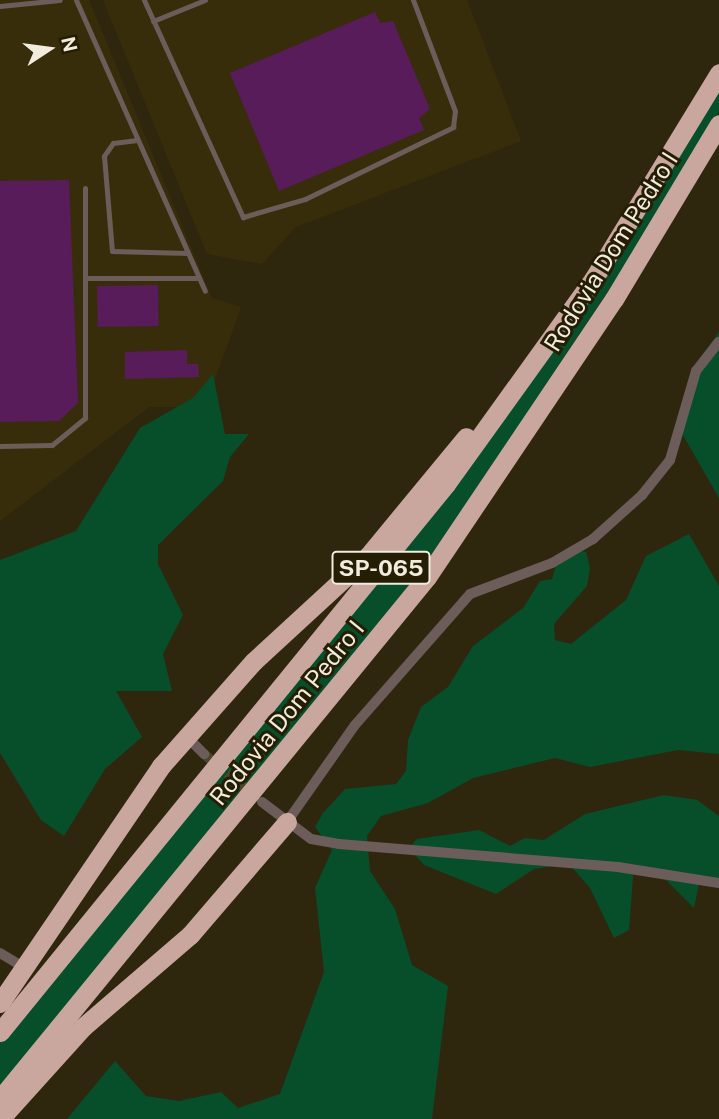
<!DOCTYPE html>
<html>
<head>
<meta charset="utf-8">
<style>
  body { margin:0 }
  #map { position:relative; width:719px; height:1119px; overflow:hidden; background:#2f270d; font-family:"Public Sans",sans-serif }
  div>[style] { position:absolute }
  .built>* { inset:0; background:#372d0a }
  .green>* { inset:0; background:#074e2a }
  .building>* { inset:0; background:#591c5a; transform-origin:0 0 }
  .minor-tunnel>* { height:10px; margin-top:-5px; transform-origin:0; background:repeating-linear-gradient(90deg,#4c452c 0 10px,transparent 0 15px) }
  .service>* { height:5px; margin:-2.5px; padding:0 2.5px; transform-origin:2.5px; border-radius:2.5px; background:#6c5d5a }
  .minor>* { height:10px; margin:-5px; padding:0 5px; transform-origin:5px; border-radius:5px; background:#6c5d5a }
  .motorway>* { height:19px; margin:-9.5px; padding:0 9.5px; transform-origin:9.5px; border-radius:9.5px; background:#c9a79f }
  span { translate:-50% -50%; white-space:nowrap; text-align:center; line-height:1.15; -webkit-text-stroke:6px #251e04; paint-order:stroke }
  .shield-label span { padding:2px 5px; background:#251e04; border:2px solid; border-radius:5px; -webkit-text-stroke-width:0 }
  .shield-label { font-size:23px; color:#f1ecdd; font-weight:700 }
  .street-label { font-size:24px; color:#f1ecdd }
  .north { position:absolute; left:14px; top:14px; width:70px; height:70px; -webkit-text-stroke:5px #251e04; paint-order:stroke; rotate:77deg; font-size:19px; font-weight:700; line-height:28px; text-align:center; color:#f1ecdd }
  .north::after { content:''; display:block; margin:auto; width:24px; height:32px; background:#f1ecdd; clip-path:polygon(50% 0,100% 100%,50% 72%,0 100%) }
</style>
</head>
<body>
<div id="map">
  <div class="built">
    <i style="clip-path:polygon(0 0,89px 0,212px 298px,241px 307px,205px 407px,149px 407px,0 521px)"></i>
    <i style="clip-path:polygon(103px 0,467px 0,521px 141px,296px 227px,262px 264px,207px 254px)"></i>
  </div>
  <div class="green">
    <i style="clip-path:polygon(719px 83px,719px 112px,662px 210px,415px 581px,0 1090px,0 1043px,345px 623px)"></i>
    <i style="clip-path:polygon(719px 332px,719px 498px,676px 423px,693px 368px)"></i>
    <i style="clip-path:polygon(213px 374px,225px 434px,249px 434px,230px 457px,223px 481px,158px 545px,158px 564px,183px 615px,163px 654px,172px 691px,116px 691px,142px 737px,105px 769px,64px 836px,41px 820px,0 753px,0 560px,76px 531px,140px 428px,193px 398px)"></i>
    <i style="clip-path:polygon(689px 534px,719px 586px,719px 754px,678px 750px,590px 767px,555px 758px,473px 778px,428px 803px,381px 816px,367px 836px,370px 871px,395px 909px,412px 965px,448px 986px,432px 1119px,67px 1119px,115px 1061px,146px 1096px,179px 1101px,221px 1092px,238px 1108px,280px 1094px,324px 972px,315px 888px,332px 850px,315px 827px,323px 813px,345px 789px,396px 784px,406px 771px,408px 740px,421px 707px,448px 687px,473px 646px,523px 608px,540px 581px,552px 579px,558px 559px,571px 549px,586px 552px,590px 568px,587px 586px,554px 624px,555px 640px,571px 644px,626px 600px,646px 556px)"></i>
    <i style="clip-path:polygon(664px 795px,697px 800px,719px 816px,719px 884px,699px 883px,694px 908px,663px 877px,634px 864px,629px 930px,614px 938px,590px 888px,569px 864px,534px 869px,496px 894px,424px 865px,409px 848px,417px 839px,479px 830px,510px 846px,525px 838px,544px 840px,585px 814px)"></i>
  </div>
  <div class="building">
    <i style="clip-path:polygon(375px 12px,380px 23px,393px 21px,430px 109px,419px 118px,424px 130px,279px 191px,230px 73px)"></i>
    <i style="clip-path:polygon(69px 180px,78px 403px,59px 421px,0 422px,0 181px)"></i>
    <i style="left:158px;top:285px;width:41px;height:61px;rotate:89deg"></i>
    <i style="clip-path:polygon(187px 350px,187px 364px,198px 364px,199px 377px,125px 379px,125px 352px)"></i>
  </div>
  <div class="minor-tunnel">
    <i style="left:204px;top:754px;width:62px;rotate:39.8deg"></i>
  </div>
  <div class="service">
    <i style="left:76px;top:0;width:318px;rotate:66.1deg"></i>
    <i style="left:144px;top:0;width:239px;rotate:65.5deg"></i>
    <i style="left:243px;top:217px;width:65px;rotate:-16.2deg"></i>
    <i style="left:305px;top:199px;width:165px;rotate:-25.9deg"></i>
    <i style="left:453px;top:127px;width:16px;rotate:-83deg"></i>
    <i style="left:455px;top:111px;width:119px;rotate:-110.7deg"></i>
    <i style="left:0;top:6px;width:60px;rotate:-5.7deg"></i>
    <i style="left:153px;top:21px;width:56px;rotate:-22deg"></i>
    <i style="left:137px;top:140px;width:24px;rotate:173deg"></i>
    <i style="left:113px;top:143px;width:16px;rotate:125deg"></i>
    <i style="left:104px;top:156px;width:95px;rotate:85.2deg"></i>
    <i style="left:112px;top:251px;width:76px;rotate:1.5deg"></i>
    <i style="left:88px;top:278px;width:111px"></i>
    <i style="left:0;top:446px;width:52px;rotate:-1.1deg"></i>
    <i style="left:52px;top:445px;width:43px;rotate:-39.3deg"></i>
    <i style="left:85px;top:418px;width:230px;rotate:-90deg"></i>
  </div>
  <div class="minor">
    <i style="left:188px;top:738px;width:23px;rotate:45deg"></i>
    <i style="left:262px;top:802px;width:61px;rotate:37.1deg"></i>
    <i style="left:311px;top:839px;width:28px;rotate:10deg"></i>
    <i style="left:339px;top:844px;width:280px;rotate:4.7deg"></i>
    <i style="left:618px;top:867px;width:102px;rotate:9deg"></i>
    <i style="left:287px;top:822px;width:118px;rotate:-55deg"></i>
    <i style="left:355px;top:725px;width:174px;rotate:-48.7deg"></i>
    <i style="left:470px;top:594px;width:88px;rotate:-20.7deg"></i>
    <i style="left:552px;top:563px;width:48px;rotate:-30.3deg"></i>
    <i style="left:593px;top:539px;width:66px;rotate:-41.9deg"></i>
    <i style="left:642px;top:495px;width:45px;rotate:-51.3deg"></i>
    <i style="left:670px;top:460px;width:93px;rotate:-73.7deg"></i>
    <i style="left:696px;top:371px;width:37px;rotate:-52deg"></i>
    <i style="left:0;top:953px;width:29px;rotate:31deg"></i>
  </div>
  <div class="motorway">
    <i style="left:0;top:1003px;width:287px;rotate:-55.8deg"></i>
    <i style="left:161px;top:766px;width:140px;rotate:-48.5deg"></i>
    <i style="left:254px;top:661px;width:155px;rotate:-42.6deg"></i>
    <i style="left:368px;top:556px;width:154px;rotate:-50.5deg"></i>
    <i style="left:0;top:1032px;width:707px;rotate:-50.86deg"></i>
    <i style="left:446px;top:484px;width:254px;rotate:-54.3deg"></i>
    <i style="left:594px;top:278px;width:240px;rotate:-58.6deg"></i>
    <i style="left:0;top:1099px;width:674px;rotate:-50.72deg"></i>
    <i style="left:427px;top:577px;width:335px;rotate:-56.1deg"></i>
    <i style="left:614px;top:299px;width:204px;rotate:-59deg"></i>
    <i style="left:0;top:1119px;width:124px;rotate:-47.9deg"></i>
    <i style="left:83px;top:1027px;width:141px;rotate:-40.7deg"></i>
    <i style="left:190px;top:935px;width:149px;rotate:-49.4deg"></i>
  </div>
  <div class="shield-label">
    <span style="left:381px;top:568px">SP-065</span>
  </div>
  <div class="street-label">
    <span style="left:611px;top:252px;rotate:-58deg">Rodovia Dom Pedro I</span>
    <span style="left:287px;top:713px;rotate:-51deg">Rodovia Dom Pedro I</span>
  </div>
  <div class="north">N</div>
</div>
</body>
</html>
